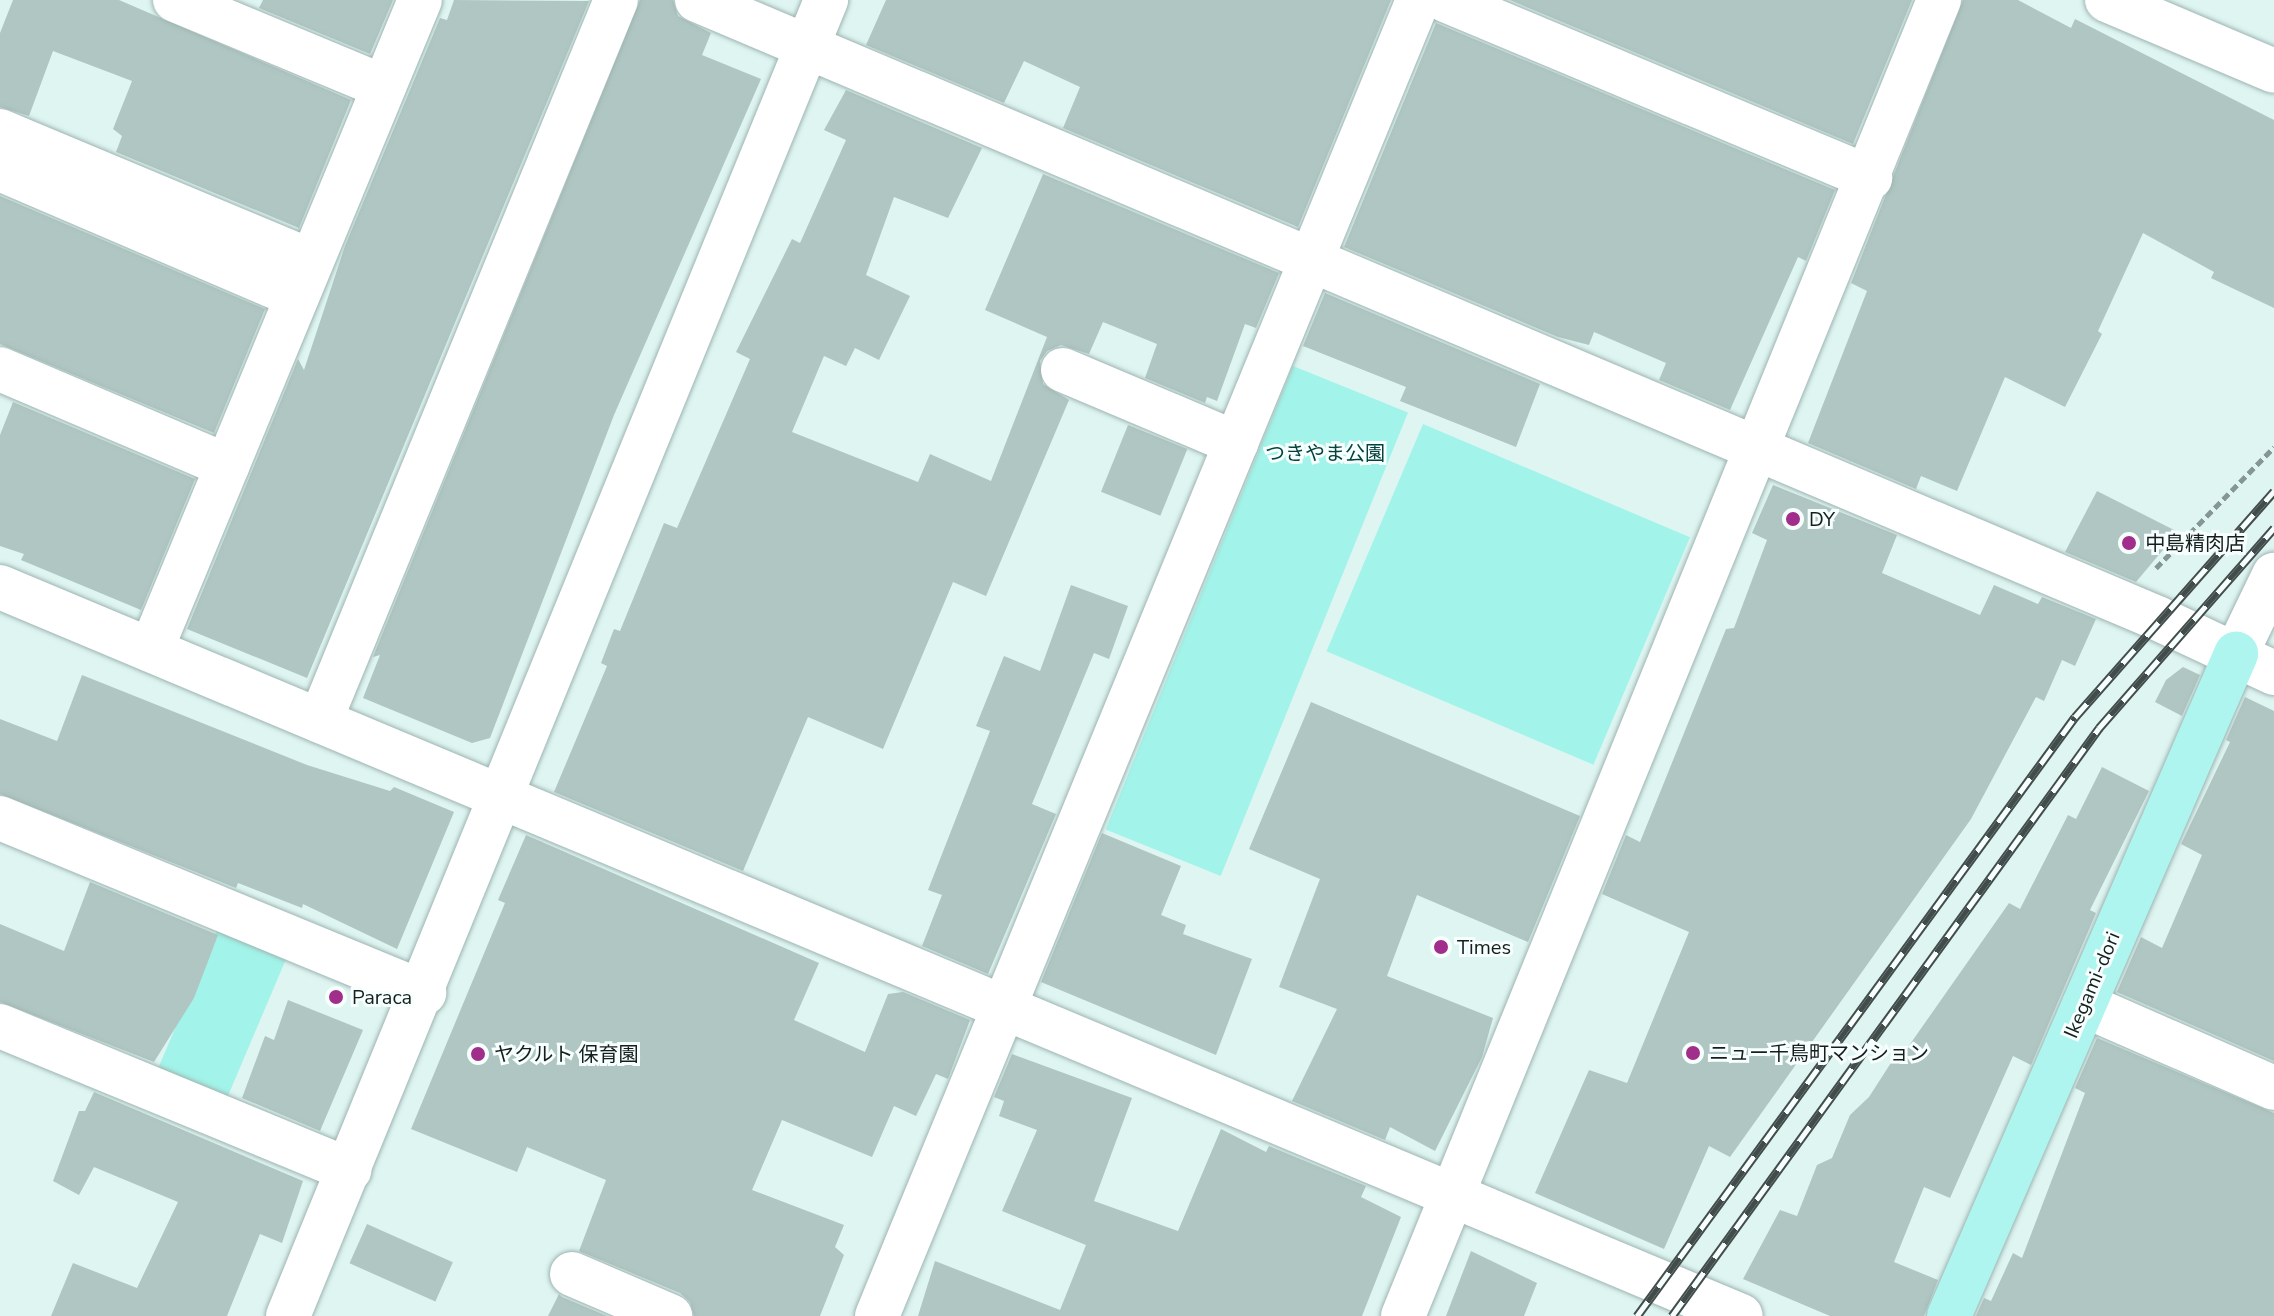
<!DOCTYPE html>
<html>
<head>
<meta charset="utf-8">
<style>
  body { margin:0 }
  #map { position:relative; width:2274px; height:1316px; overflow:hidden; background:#def5f2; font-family:"Nunito Sans","Noto Sans JP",sans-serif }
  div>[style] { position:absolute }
  .green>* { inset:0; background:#a2f3e9; transform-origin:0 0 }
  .building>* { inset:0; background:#b0c6c3; transform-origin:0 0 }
  .path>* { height:5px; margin-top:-2.5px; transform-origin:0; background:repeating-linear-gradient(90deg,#859693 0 8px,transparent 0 12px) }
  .roads { filter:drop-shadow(0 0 2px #9eb4b1) drop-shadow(0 0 2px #9eb4b1) }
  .minor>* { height:44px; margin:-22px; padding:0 22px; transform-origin:22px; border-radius:22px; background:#fff }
  .major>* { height:44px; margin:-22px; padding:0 22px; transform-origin:22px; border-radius:22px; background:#adf5ee }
  .rail>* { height:9px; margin-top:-4.5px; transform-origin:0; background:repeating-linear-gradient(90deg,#f6fffd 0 18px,#424d4b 0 36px); box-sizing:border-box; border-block:2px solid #424d4b }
  .dots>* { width:22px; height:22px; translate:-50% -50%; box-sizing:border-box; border:4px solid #f6fffd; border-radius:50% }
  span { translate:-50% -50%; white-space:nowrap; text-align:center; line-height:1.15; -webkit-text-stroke:6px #f6fffd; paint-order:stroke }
  .park-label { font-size:20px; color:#05423e }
  .poi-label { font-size:20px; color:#161e1d }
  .left { translate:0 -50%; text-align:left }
  .street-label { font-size:20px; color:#161e1d }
</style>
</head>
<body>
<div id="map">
  <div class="green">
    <i style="left:1293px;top:366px;width:124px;height:500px;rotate:22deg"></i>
    <i style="left:1423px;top:424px;width:290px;height:247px;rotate:23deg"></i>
    <i style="left:219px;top:925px;width:75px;height:162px;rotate:23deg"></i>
  </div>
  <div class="building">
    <i style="clip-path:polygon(13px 0,119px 0,351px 100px,299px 228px,116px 152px,122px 136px,113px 129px,132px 81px,53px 51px,29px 116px,0 107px,0 33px)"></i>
    <i style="clip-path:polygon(263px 0,393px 0,370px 54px,259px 8px)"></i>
    <i style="clip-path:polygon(454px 0,589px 1px,307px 678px,187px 629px,298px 359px,304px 370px,345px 246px,440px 18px,447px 20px)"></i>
    <i style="clip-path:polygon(640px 0,673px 0,678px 16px,711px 33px,702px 55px,761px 79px,614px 415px,490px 738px,472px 743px,363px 698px,380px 655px,373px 657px)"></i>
    <i style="clip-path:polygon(886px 0,1391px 0,1298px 227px,1063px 128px,1080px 87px,1024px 61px,1004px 103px,866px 45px)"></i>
    <i style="clip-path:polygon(1510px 0,1912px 0,1853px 144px)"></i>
    <i style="clip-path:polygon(1963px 0,2018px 0,2071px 28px,2075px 19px,2274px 120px,2274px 308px,2211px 278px,2214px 272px,2143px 233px,2098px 331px,2102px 334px,2065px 407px,2005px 377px,1957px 491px,1921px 476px,1916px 489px,1808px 443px,1867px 291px,1851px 283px)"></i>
    <i style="clip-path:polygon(1436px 23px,1835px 190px,1806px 261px,1798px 257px,1730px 410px,1659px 380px,1666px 363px,1594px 332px,1589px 345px,1558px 337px,1344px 247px)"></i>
    <i style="clip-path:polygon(846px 90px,982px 148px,948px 218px,894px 197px,866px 275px,910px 296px,879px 360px,855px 348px,846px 366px,824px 356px,792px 432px,918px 482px,930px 454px,991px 481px,1047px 337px,985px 310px,1043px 174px,1279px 273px,1256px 328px,1245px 324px,1217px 401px,1207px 397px,1205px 403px,1145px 378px,1157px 344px,1103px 322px,1089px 354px,1061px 345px,1047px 351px,1040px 361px,1043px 384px,1069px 400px,986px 596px,953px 582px,883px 749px,808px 717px,743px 871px,554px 792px,607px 666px,601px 663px,614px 629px,620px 631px,664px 523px,677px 528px,750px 359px,736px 352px,792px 239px,800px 243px,846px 140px,824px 130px)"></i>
    <i style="clip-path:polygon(0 196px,265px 309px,214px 433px,0 344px)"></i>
    <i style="clip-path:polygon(1325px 293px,1540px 384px,1516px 447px,1400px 401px,1406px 387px,1303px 346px)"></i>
    <i style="clip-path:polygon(13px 402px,195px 479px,141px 610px,21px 560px,24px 554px,0 546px,0 435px)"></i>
    <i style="left:1128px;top:425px;width:64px;height:72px;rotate:22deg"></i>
    <i style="clip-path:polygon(1773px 485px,1897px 535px,1882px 573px,1980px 615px,1994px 585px,2038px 604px,2042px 597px,2096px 619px,2075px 666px,2062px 660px,2044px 701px,2036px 697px,1971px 819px,1730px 1157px,1709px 1146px,1664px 1249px,1535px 1193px,1589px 1070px,1627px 1083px,1689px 932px,1602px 894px,1626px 835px,1640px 842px,1726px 629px,1734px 628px,1767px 540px,1752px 533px)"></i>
    <i style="clip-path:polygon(2097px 491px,2178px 532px,2136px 582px,2065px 552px)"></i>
    <i style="clip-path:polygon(1071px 585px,1128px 606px,1109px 659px,1094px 653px,1032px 804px,1056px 814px,988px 974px,922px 946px,942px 895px,928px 890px,990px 731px,976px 726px,1004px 656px,1040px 671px)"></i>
    <i style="clip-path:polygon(2183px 667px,2200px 675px,2182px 716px,2155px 702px,2166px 680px)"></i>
    <i style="clip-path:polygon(82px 675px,307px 765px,390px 791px,394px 787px,454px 812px,397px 949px,303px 904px,302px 908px,238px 883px,236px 888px,0 794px,0 719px,57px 741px)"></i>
    <i style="clip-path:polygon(2245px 697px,2274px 711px,2274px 1061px,2117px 992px,2141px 937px,2162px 948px,2202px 855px,2181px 844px,2230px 742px,2226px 740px)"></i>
    <i style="clip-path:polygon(1311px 702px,1580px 816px,1528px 942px,1417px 895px,1387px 976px,1493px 1018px,1482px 1057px,1435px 1151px,1390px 1127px,1385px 1140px,1292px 1101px,1337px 1009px,1279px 987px,1320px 879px,1249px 849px)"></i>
    <i style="clip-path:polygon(2102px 767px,2149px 791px,2090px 910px,2096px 913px,2031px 1065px,2013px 1056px,1950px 1198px,1924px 1187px,1894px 1262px,1938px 1280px,1924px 1316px,1830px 1316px,1743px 1279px,1780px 1210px,1797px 1216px,1817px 1165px,1832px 1158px,1850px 1115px,1869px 1097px,1896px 1055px,1901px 1057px,2009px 903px,2020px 909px,2068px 815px,2076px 819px)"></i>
    <i style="clip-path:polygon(1102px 833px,1181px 866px,1161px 915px,1186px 925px,1183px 934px,1252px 959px,1216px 1055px,1041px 982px)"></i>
    <i style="clip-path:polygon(526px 835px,819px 963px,794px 1020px,865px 1052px,888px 994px,903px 992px,970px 1020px,948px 1079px,936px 1074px,916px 1116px,894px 1106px,872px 1157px,782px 1120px,752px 1190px,844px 1225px,835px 1247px,844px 1255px,820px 1316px,694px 1316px,690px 1302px,680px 1293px,579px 1251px,606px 1180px,527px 1147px,517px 1172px,411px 1129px,505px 903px,498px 900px)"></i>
    <i style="clip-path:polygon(90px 882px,218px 935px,194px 998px,154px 1062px,0 1002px,0 924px,64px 951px)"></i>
    <i style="clip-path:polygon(288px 1000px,363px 1030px,320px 1131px,242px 1098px,265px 1036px,274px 1040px)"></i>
    <i style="clip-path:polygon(2097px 1038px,2274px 1113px,2274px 1316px,1976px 1316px,1984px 1298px,1991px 1301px,2013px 1253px,2022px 1258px,2085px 1093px,2075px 1088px)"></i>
    <i style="clip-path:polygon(1012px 1054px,1132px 1098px,1094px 1201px,1178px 1231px,1221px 1129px,1266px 1152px,1269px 1146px,1366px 1186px,1361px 1197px,1401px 1217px,1362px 1316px,918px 1316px,935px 1261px,1060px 1310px,1086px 1245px,1002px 1211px,1037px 1130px,999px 1116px,1004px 1101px,994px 1097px)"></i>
    <i style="clip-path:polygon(94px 1092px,303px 1181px,282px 1243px,260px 1234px,227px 1316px,51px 1316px,73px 1263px,137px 1288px,178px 1202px,94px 1167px,79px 1195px,53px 1181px,79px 1111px,85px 1111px)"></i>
    <i style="left:367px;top:1224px;width:94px;height:43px;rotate:24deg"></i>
    <i style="clip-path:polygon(1471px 1251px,1537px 1283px,1524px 1316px,1446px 1316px)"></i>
    <i style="clip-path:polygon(559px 1294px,562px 1297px,607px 1316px,548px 1316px)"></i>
  </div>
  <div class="path">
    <i style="left:2156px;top:568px;width:169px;rotate:-45.7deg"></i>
  </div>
  <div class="roads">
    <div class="minor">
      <i style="left:175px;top:0;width:226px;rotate:22.6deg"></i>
      <i style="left:697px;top:0;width:1585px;rotate:22.94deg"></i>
      <i style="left:2157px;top:618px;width:129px;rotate:25.2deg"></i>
      <i style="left:1445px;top:0;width:461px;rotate:22.7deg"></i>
      <i style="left:2107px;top:0;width:181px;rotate:23deg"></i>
      <i style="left:0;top:131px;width:337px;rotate:22.7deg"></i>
      <i style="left:0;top:169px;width:323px;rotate:23.2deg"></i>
      <i style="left:0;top:369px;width:247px;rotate:23.1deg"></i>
      <i style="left:1063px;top:370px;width:188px;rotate:22.9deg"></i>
      <i style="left:0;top:587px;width:1887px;rotate:22.72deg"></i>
      <i style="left:151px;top:650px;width:703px;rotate:-67.52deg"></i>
      <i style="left:2236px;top:654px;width:88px;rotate:-64.3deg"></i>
      <i style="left:320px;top:721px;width:779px;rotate:-67.68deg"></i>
      <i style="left:0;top:818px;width:459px;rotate:22.4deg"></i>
      <i style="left:2084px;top:1005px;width:207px;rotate:23.6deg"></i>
      <i style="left:0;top:1026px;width:378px;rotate:22.4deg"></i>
      <i style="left:572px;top:1274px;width:107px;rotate:23.2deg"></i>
      <i style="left:288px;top:1316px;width:1422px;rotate:-67.76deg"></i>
      <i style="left:877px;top:1316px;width:1423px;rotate:-67.65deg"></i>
      <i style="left:1403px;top:1316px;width:1421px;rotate:-67.84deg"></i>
    </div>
    <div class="major">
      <i style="left:1949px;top:1316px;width:722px;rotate:-66.56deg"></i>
    </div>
  </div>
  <div class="rail">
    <i style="left:1637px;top:1316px;width:742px;rotate:-53.83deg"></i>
    <i style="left:2075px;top:717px;width:301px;rotate:-48.6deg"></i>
    <i style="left:1672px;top:1316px;width:727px;rotate:-54.01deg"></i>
    <i style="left:2099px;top:728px;width:266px;rotate:-48.8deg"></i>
  </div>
  <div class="dots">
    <i style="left:1793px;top:519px;background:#a02e8a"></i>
    <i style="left:2129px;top:543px;background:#a02e8a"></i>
    <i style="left:1441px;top:947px;background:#a02e8a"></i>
    <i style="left:336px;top:997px;background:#a02e8a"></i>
    <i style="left:1693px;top:1053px;background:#a02e8a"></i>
    <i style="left:478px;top:1054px;background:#a02e8a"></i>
  </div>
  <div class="park-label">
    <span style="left:1325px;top:453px">つきやま公園</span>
  </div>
  <div class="poi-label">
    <span class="left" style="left:1809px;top:519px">DY</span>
    <span class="left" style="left:2145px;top:543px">中島精肉店</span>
    <span class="left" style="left:1457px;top:947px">Times</span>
    <span class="left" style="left:352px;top:997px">Paraca</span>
    <span class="left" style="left:1709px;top:1053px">ニュー千鳥町マンション</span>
    <span class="left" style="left:494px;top:1054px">ヤクルト 保育園</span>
  </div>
  <div class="street-label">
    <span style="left:2092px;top:985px;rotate:-67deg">Ikegami-dori</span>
  </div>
</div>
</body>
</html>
